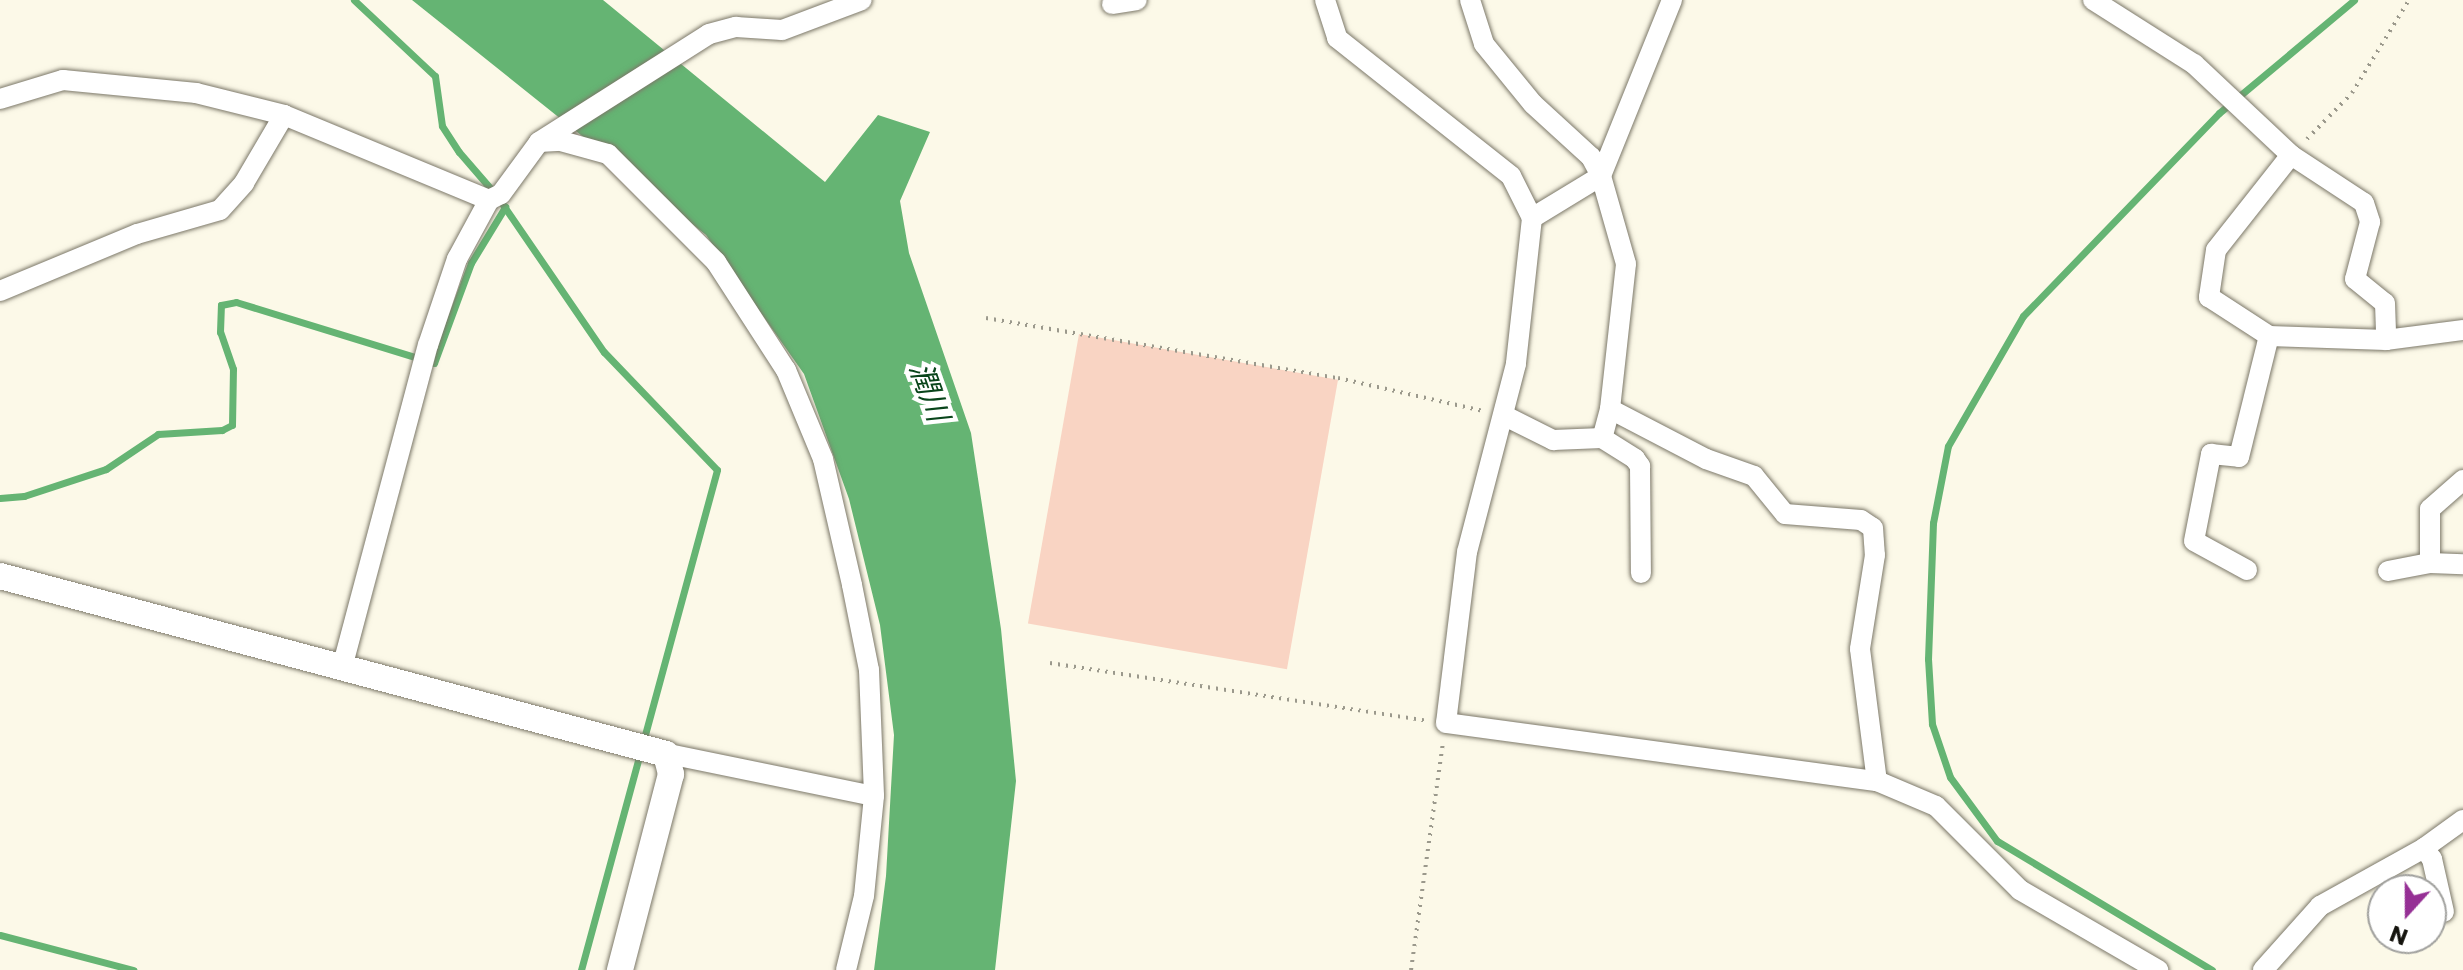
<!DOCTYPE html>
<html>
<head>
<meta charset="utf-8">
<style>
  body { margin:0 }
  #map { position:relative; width:2463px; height:970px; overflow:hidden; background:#fcf9e8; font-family:Poppins,"Noto Sans JP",sans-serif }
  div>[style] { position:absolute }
  .green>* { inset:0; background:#f9d4c3; transform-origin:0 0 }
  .water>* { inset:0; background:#65b473 }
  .stream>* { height:7px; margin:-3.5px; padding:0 3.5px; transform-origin:3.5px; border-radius:3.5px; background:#65b473 }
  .path>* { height:4px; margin-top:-2px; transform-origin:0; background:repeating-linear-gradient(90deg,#9b998c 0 2px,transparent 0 8px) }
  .roads { filter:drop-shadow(0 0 2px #7c7869) drop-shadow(0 0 2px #7c7869) }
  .minor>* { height:20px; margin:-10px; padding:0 10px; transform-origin:10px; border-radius:10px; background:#fff }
  .tertiary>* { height:26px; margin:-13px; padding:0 13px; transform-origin:13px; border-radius:13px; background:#fff }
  span { translate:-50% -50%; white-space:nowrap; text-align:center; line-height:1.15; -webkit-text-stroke:8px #fff; paint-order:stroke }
  .water-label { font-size:30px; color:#09451b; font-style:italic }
  .north { position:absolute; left:2367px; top:874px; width:80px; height:80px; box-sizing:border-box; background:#fff; border:2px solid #a1a19e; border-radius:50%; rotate:201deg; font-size:22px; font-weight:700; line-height:32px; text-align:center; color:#14130d }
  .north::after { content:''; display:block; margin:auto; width:28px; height:36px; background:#963095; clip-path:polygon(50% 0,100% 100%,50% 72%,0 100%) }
</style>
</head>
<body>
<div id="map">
  <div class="green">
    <i style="left:1079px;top:334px;width:263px;height:294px;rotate:10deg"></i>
  </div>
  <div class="water">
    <i style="clip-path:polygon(412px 0,603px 0,825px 182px,878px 115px,930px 132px,900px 201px,909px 253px,971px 433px,1001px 629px,1016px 781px,995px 970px,874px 970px,886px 876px,894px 735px,880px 625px,849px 499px,804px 374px,706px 235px)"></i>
  </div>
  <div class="stream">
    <i style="left:354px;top:0;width:111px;rotate:43.2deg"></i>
    <i style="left:435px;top:76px;width:50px;rotate:82deg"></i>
    <i style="left:442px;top:126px;width:31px;rotate:57deg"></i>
    <i style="left:459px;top:152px;width:58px;rotate:49.2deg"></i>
    <i style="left:497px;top:196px;width:189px;rotate:55.6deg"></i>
    <i style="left:604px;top:352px;width:163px;rotate:46.2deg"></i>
    <i style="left:717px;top:470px;width:518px;rotate:105.22deg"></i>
    <i style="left:0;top:498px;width:24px;rotate:-5deg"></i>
    <i style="left:24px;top:496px;width:86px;rotate:-18.2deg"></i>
    <i style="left:106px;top:469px;width:63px;rotate:-33.9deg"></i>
    <i style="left:158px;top:434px;width:64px;rotate:-3.6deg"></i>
    <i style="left:222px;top:430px;width:11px;rotate:-27deg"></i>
    <i style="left:232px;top:425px;width:56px;rotate:-89deg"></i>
    <i style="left:233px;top:369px;width:39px;rotate:-109deg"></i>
    <i style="left:220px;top:332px;width:27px;rotate:-88deg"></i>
    <i style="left:221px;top:305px;width:15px;rotate:-11deg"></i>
    <i style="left:236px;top:302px;width:207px;rotate:17.1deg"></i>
    <i style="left:434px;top:363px;width:107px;rotate:-69.7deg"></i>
    <i style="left:471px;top:263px;width:66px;rotate:-58.7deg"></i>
    <i style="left:0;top:935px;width:138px;rotate:14.7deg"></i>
    <i style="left:2212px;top:970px;width:251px;rotate:-149deg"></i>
    <i style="left:1997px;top:841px;width:79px;rotate:-126.3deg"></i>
    <i style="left:1950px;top:777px;width:56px;rotate:-108.8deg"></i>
    <i style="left:1932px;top:724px;width:65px;rotate:-93.5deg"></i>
    <i style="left:1928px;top:659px;width:136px;rotate:-87.9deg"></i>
    <i style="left:1933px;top:523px;width:78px;rotate:-79deg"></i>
    <i style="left:1948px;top:446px;width:150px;rotate:-60deg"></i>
    <i style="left:2023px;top:316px;width:282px;rotate:-46deg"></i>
    <i style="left:2219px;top:113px;width:176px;rotate:-39.9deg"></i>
  </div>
  <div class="path">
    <i style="left:2307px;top:139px;width:64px;rotate:-45.6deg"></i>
    <i style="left:2352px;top:93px;width:109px;rotate:-58.5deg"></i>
    <i style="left:986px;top:318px;width:357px;rotate:9.7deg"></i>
    <i style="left:1338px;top:378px;width:149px;rotate:12.8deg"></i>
    <i style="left:1050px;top:663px;width:381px;rotate:8.7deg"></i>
    <i style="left:1411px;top:970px;width:231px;rotate:-82deg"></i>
  </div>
  <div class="roads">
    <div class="minor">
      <i style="left:1325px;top:0;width:40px;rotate:72deg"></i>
      <i style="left:1337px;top:38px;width:222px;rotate:38.4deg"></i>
      <i style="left:1511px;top:176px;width:47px;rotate:63.4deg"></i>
      <i style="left:1470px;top:0;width:46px;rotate:72.3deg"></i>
      <i style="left:1484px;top:44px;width:77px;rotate:50.8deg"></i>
      <i style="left:1533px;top:104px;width:79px;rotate:42.4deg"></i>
      <i style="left:1591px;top:157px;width:21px;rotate:62deg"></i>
      <i style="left:1601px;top:176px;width:91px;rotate:74.1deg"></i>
      <i style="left:1626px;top:264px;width:146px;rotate:96.3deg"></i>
      <i style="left:1610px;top:409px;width:30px;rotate:105deg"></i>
      <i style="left:1672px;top:0;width:190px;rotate:112deg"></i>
      <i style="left:1601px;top:176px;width:81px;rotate:148.7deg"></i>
      <i style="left:1532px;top:218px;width:147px;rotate:96.3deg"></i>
      <i style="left:1516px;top:364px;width:194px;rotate:104.6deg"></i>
      <i style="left:1467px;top:552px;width:172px;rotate:97deg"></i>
      <i style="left:1446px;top:723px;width:435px;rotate:7.7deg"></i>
      <i style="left:1877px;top:781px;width:64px;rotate:23deg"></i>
      <i style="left:1936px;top:806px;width:119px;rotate:45deg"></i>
      <i style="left:2020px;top:890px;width:160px;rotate:30.1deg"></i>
      <i style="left:2093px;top:0;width:120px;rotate:32.4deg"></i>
      <i style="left:2194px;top:64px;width:133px;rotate:43.2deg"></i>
      <i style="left:2291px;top:155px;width:87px;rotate:33.3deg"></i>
      <i style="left:2364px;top:203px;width:20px;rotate:72deg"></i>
      <i style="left:2370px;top:222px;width:59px;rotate:104.7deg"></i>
      <i style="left:2355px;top:279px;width:38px;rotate:39deg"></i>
      <i style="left:2385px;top:303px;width:37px;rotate:88deg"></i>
      <i style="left:1112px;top:4px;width:25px;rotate:-9deg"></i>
      <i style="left:0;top:99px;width:66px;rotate:-16.8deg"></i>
      <i style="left:63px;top:80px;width:134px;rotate:5.6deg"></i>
      <i style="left:196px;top:93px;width:91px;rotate:14deg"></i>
      <i style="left:539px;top:142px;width:22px;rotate:-3deg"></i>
      <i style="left:561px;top:141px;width:49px;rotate:15.5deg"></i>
      <i style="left:608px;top:154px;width:153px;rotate:45deg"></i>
      <i style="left:716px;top:262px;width:129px;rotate:57.1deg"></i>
      <i style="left:786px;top:370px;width:96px;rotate:67.4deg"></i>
      <i style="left:823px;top:459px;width:129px;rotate:77deg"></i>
      <i style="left:852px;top:585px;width:87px;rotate:78.7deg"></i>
      <i style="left:869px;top:670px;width:126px;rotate:87.7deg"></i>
      <i style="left:2291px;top:155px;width:121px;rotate:128.3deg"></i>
      <i style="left:2216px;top:250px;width:48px;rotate:98.5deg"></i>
      <i style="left:2209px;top:297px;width:72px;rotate:33deg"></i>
      <i style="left:2269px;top:336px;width:117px;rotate:2deg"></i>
      <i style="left:2386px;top:340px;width:78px;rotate:-7.4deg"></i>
      <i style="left:0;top:291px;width:148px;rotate:-22.6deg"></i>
      <i style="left:137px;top:234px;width:86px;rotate:-16.1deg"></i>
      <i style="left:220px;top:210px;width:36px;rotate:-48deg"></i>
      <i style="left:244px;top:183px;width:79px;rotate:-59.5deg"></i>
      <i style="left:284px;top:115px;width:222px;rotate:22.5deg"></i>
      <i style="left:1610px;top:409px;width:108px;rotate:27.5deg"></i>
      <i style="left:1706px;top:459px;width:51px;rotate:19.5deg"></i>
      <i style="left:1754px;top:476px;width:49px;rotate:50.8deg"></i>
      <i style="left:1785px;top:514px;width:76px;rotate:4.5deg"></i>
      <i style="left:1861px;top:520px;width:14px;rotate:34deg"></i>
      <i style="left:1873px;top:528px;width:27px;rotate:86deg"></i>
      <i style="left:1875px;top:555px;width:95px;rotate:99.1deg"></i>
      <i style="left:1860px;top:649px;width:133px;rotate:82.7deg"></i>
      <i style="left:1505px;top:416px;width:54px;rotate:26.6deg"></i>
      <i style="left:1553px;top:440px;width:49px;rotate:-2.3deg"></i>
      <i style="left:1602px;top:438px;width:39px;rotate:32deg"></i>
      <i style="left:1635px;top:459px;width:9px;rotate:54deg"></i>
      <i style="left:1640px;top:466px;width:107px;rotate:89.5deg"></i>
      <i style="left:2430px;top:563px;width:54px;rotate:-90deg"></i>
      <i style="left:2430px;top:509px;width:44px;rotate:-41.3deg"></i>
      <i style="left:2247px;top:570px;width:60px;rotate:-151.3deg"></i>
      <i style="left:2194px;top:541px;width:89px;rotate:-78.9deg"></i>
      <i style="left:2211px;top:454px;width:28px;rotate:6deg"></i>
      <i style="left:2239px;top:457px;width:125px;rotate:-76.1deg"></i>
      <i style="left:2388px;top:571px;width:43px;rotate:-10.8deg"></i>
      <i style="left:2430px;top:563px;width:33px;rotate:2deg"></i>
      <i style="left:343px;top:664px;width:330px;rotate:-75.1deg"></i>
      <i style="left:428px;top:345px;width:91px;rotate:-71.4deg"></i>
      <i style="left:457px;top:259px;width:67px;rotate:-61.5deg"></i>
      <i style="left:489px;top:200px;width:13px;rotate:-27deg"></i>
      <i style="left:501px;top:194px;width:64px;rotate:-53.8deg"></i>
      <i style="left:539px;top:142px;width:201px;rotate:-32.4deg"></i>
      <i style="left:709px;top:34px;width:28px;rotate:-15deg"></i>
      <i style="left:736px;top:27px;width:46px;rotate:3.7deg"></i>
      <i style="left:782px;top:30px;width:85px;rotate:-20.6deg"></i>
      <i style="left:659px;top:752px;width:219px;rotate:11.6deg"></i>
      <i style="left:874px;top:796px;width:100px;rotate:95.7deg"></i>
      <i style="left:864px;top:896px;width:76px;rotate:103.7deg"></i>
      <i style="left:2424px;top:848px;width:14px;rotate:54deg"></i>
      <i style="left:2432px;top:859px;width:54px;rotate:77.2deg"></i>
      <i style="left:2263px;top:970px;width:86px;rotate:-48.3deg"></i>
      <i style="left:2320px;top:906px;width:119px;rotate:-29.1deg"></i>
      <i style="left:2424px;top:848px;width:48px;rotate:-35.7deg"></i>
    </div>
    <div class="tertiary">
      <i style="left:0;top:576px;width:689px;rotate:14.96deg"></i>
      <i style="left:666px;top:754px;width:21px;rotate:76deg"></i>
      <i style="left:671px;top:774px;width:203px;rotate:104.6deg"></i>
    </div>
  </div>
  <div class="water-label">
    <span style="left:929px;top:392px;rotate:70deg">潤川</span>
  </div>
  <div class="north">N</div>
</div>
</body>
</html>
